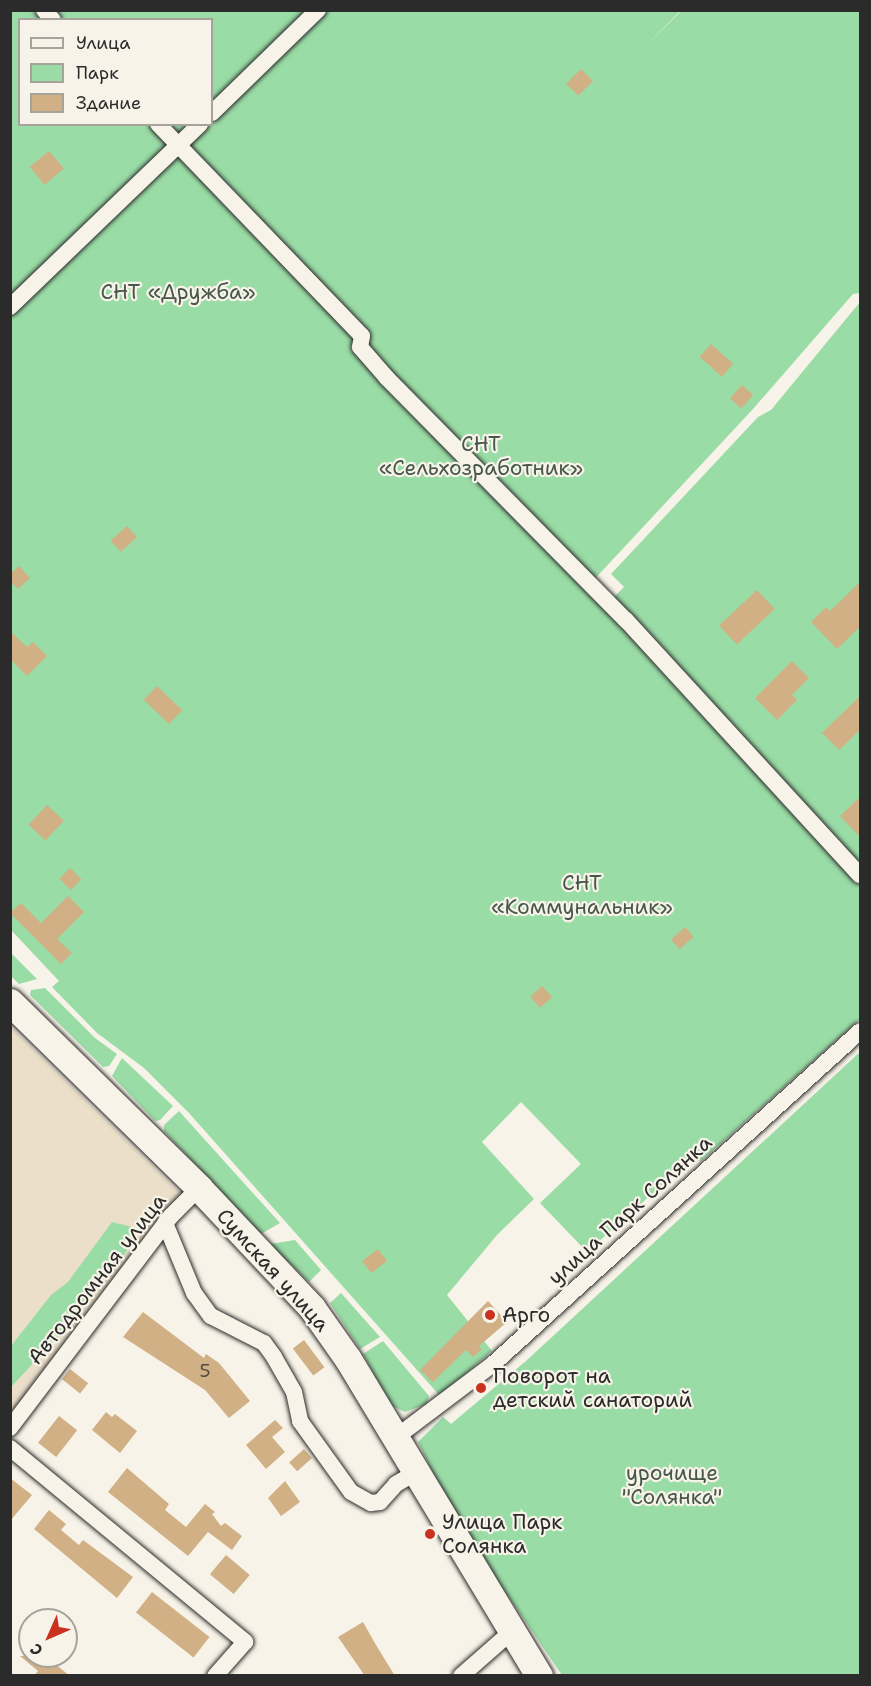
<!DOCTYPE html>
<html>
<head>
<meta charset="utf-8">
<style>
  body { margin:0 }
  #map { position:relative; width:871px; height:1686px; overflow:hidden; background:#f7f3e8; font-family:"Shantell Sans",sans-serif }
  div>[style] { position:absolute }
  .built>* { inset:0; background:#ebdfca }
  .green>* { inset:0; background:#9adca6 }
  .building>* { inset:0; background:#d0b084; transform-origin:0 0 }
  .roads { filter:drop-shadow(0 0 2px #2b2b2b) drop-shadow(0 0 2px #2b2b2b) }
  .minor>* { height:16px; margin:-8px; padding:0 8px; transform-origin:8px; border-radius:8px; background:#f7f3e8 }
  .primary>* { height:27px; margin:-13.5px; padding:0 13.5px; transform-origin:13.5px; border-radius:13.5px; background:#f7f3e8 }
  .dots>* { width:16px; height:16px; translate:-50% -50%; box-sizing:border-box; border:3px solid #f7f3e8; border-radius:50% }
  span { translate:-50% -50%; white-space:nowrap; text-align:center; line-height:1.15; -webkit-text-stroke:4.5px #f7f3e8; paint-order:stroke }
  .number-label { font-size:18px; color:#544c41 }
  .number-label span { -webkit-text-stroke-width:0 }
  .park-label { font-size:21px; color:#47574a }
  .street-label { font-size:21px; color:#2b2b2b }
  .poi-label { font-size:21px; color:#2b2b2b }
  .left { translate:0 -50%; text-align:left }
  .frame { position:absolute; inset:0; border:12px solid #2b2b2b; pointer-events:none }
  .legend { position:absolute; left:18px; top:18px; width:195px; height:108px; box-sizing:border-box; background:#f7f3e8; border:2px solid #a5a39c; margin:0; padding:8px 10px; list-style:none; font-size:18px; color:#2b2b2b }
  .legend li { display:flex; align-items:center; gap:12px; height:30px }
  .legend b { width:30px; border:2px solid #a5a39c }
  .north { position:absolute; left:18px; top:1608px; width:60px; height:60px; box-sizing:border-box; background:#f7f3e8; border:2px solid #a5a39c; border-radius:50%; rotate:225deg; font-size:16px; font-weight:700; line-height:24px; text-align:center; color:#2b2b2b }
  .north::after { content:''; display:block; margin:auto; width:21px; height:27px; background:#c8321e; clip-path:polygon(50% 0,100% 100%,50% 72%,0 100%) }
</style>
</head>
<body>
<div id="map">
  <div class="built">
    <i style="clip-path:polygon(11px 1027px,189px 1202px,11px 1426px)"></i>
  </div>
  <div class="green">
    <i style="clip-path:polygon(evenodd,11px 11px,680px 11px,646px 46px,681px 11px,860px 11px,860px 293px,853px 294px,753px 409px,589px 585px,860px 877px,860px 1019px,701px 1161px,691px 1159px,587px 1252px,540px 1203px,581px 1164px,521px 1102px,482px 1142px,534px 1199px,497px 1235px,447px 1295px,492px 1351px,440px 1396px,189px 1113px,144px 1068px,97px 1033px,52px 987px,59px 981px,11px 930px,11px 11px,20px 20px,212px 20px,212px 124px,20px 124px,20px 20px)"></i>
    <i style="clip-path:polygon(860px 302px,860px 868px,613px 598px,624px 587px,611px 574px,758px 417px,771px 410px)"></i>
    <i style="clip-path:polygon(11px 953px,37px 979px,19px 984px,11px 976px)"></i>
    <i style="clip-path:polygon(45px 988px,95px 1038px,117px 1054px,109px 1066px,103px 1067px,30px 995px,31px 990px)"></i>
    <i style="clip-path:polygon(860px 1052px,860px 1675px,562px 1675px,456px 1520px,418px 1442px,443px 1417px,451px 1424px,526px 1361px)"></i>
    <i style="clip-path:polygon(122px 1058px,173px 1106px,160px 1120px,155px 1121px,112px 1076px)"></i>
    <i style="clip-path:polygon(179px 1111px,280px 1223px,261px 1234px,164px 1131px,164px 1125px)"></i>
    <i style="clip-path:polygon(112px 1222px,132px 1227px,133px 1237px,123px 1258px,95px 1284px,71px 1323px,11px 1387px,11px 1346px,51px 1295px,68px 1282px)"></i>
    <i style="clip-path:polygon(295px 1240px,321px 1270px,309px 1282px,270px 1244px)"></i>
    <i style="clip-path:polygon(341px 1293px,380px 1337px,360px 1349px,330px 1303px)"></i>
    <i style="clip-path:polygon(383px 1341px,429px 1396px,427px 1404px,405px 1412px,392px 1406px,363px 1354px)"></i>
  </div>
  <div class="building">
    <i style="left:581px;top:69px;width:17px;height:21px;rotate:45deg"></i>
    <i style="left:49px;top:151px;width:23px;height:25px;rotate:50deg"></i>
    <i style="left:711px;top:344px;width:30px;height:17px;rotate:42deg"></i>
    <i style="left:742px;top:385px;width:15px;height:18px;rotate:42deg"></i>
    <i style="left:127px;top:526px;width:15px;height:22px;rotate:48deg"></i>
    <i style="clip-path:polygon(19px 566px,30px 578px,18px 589px,10px 581px,10px 574px)"></i>
    <i style="clip-path:polygon(861px 581px,861px 626px,837px 649px,811px 622px,826px 607px,830px 611px)"></i>
    <i style="left:757px;top:590px;width:26px;height:52px;rotate:47deg"></i>
    <i style="clip-path:polygon(10px 631px,27px 647px,33px 642px,47px 656px,27px 676px,10px 659px)"></i>
    <i style="clip-path:polygon(792px 661px,809px 678px,792px 695px,797px 700px,777px 720px,755px 698px)"></i>
    <i style="left:157px;top:686px;width:35px;height:19px;rotate:44deg"></i>
    <i style="clip-path:polygon(861px 695px,861px 729px,839px 750px,822px 733px)"></i>
    <i style="clip-path:polygon(861px 796px,861px 838px,840px 816px)"></i>
    <i style="left:47px;top:805px;width:23px;height:27px;rotate:43deg"></i>
    <i style="left:70px;top:868px;width:16px;height:15px;rotate:45deg"></i>
    <i style="clip-path:polygon(68px 896px,84px 912px,57px 939px,72px 953px,61px 964px,10px 913px,21px 903px,41px 923px)"></i>
    <i style="left:685px;top:927px;width:13px;height:19px;rotate:48deg"></i>
    <i style="left:542px;top:986px;width:15px;height:16px;rotate:48deg"></i>
    <i style="left:378px;top:1249px;width:15px;height:20px;rotate:53deg"></i>
    <i style="clip-path:polygon(488px 1301px,507px 1322px,479px 1346px,482px 1349px,473px 1357px,466px 1350px,433px 1382px,420px 1370px)"></i>
    <i style="clip-path:polygon(143px 1312px,204px 1358px,206px 1354px,219px 1363px,250px 1401px,229px 1418px,205px 1390px,123px 1337px)"></i>
    <i style="left:304px;top:1340px;width:34px;height:14px;rotate:53deg"></i>
    <i style="left:70px;top:1369px;width:23px;height:13px;rotate:38deg"></i>
    <i style="clip-path:polygon(106px 1412px,112px 1417px,115px 1414px,137px 1431px,120px 1453px,92px 1430px)"></i>
    <i style="left:59px;top:1416px;width:23px;height:34px;rotate:38deg"></i>
    <i style="clip-path:polygon(275px 1420px,283px 1428px,272px 1437px,285px 1452px,266px 1469px,246px 1445px)"></i>
    <i style="left:304px;top:1449px;width:12px;height:20px;rotate:48deg"></i>
    <i style="clip-path:polygon(127px 1468px,169px 1504px,165px 1510px,186px 1527px,205px 1504px,215px 1512px,212px 1514px,221px 1526px,225px 1523px,242px 1536px,232px 1550px,208px 1532px,188px 1556px,108px 1492px)"></i>
    <i style="clip-path:polygon(10px 1478px,32px 1495px,10px 1521px)"></i>
    <i style="clip-path:polygon(285px 1481px,300px 1502px,281px 1516px,268px 1498px)"></i>
    <i style="clip-path:polygon(49px 1510px,66px 1524px,61px 1530px,79px 1545px,83px 1540px,133px 1577px,117px 1598px,34px 1529px)"></i>
    <i style="left:226px;top:1555px;width:31px;height:25px;rotate:40deg"></i>
    <i style="left:152px;top:1592px;width:73px;height:26px;rotate:38deg"></i>
    <i style="clip-path:polygon(363px 1622px,376px 1645px,395px 1676px,365px 1676px,338px 1637px)"></i>
    <i style="clip-path:polygon(20px 1656px,45px 1656px,70px 1676px,34px 1676px,38px 1671px)"></i>
  </div>
  <div class="roads">
    <div class="minor">
      <i style="left:44px;top:10px;width:13px;rotate:48deg"></i>
      <i style="left:212px;top:113px;width:148px;rotate:-44.2deg"></i>
      <i style="left:158px;top:124px;width:294px;rotate:46.1deg"></i>
      <i style="left:362px;top:336px;width:11px;rotate:100deg"></i>
      <i style="left:360px;top:347px;width:41px;rotate:48.9deg"></i>
      <i style="left:387px;top:378px;width:340px;rotate:45.4deg"></i>
      <i style="left:626px;top:620px;width:346px;rotate:47.5deg"></i>
      <i style="left:10px;top:307px;width:264px;rotate:-43.9deg"></i>
      <i style="left:165px;top:1223px;width:76px;rotate:67.5deg"></i>
      <i style="left:194px;top:1293px;width:29px;rotate:54deg"></i>
      <i style="left:211px;top:1316px;width:59px;rotate:27deg"></i>
      <i style="left:264px;top:1343px;width:17px;rotate:54deg"></i>
      <i style="left:274px;top:1357px;width:40px;rotate:60.3deg"></i>
      <i style="left:294px;top:1392px;width:30px;rotate:78deg"></i>
      <i style="left:300px;top:1421px;width:87px;rotate:54.3deg"></i>
      <i style="left:351px;top:1492px;width:23px;rotate:29deg"></i>
      <i style="left:371px;top:1503px;width:9px;rotate:-6deg"></i>
      <i style="left:380px;top:1502px;width:24px;rotate:-48deg"></i>
      <i style="left:396px;top:1484px;width:22px;rotate:-30deg"></i>
      <i style="left:10px;top:1428px;width:266px;rotate:-52.8deg"></i>
      <i style="left:171px;top:1216px;width:40px;rotate:-45deg"></i>
      <i style="left:395px;top:1438px;width:121px;rotate:-37deg"></i>
      <i style="left:492px;top:1365px;width:497px;rotate:-42.2deg"></i>
      <i style="left:10px;top:1448px;width:305px;rotate:39.5deg"></i>
      <i style="left:245px;top:1642px;width:45px;rotate:131.4deg"></i>
      <i style="left:461px;top:1676px;width:67px;rotate:-41.3deg"></i>
    </div>
    <div class="primary">
      <i style="left:10px;top:1002px;width:265px;rotate:44.5deg"></i>
      <i style="left:199px;top:1188px;width:165px;rotate:46.7deg"></i>
      <i style="left:312px;top:1308px;width:62px;rotate:54.8deg"></i>
      <i style="left:348px;top:1359px;width:370px;rotate:58.9deg"></i>
    </div>
  </div>
  <div class="dots">
    <i style="left:490px;top:1315px;background:#c8321e"></i>
    <i style="left:481px;top:1388px;background:#c8321e"></i>
    <i style="left:430px;top:1534px;background:#c8321e"></i>
  </div>
  <div class="number-label">
    <span style="left:205px;top:1371px">5</span>
  </div>
  <div class="park-label">
    <span style="left:178px;top:292px">СНТ «Дружба»</span>
    <span style="left:481px;top:456px">СНТ<br>«Сельхозработник»</span>
    <span style="left:582px;top:895px">СНТ<br>«Коммунальник»</span>
    <span style="left:672px;top:1485px">урочище<br>"Солянка"</span>
  </div>
  <div class="street-label">
    <span style="left:630px;top:1210px;rotate:-42deg">улица Парк Солянка</span>
    <span style="left:273px;top:1270px;rotate:48deg">Сумская улица</span>
    <span style="left:97px;top:1279px;rotate:-52deg">Автодромная улица</span>
  </div>
  <div class="poi-label">
    <span class="left" style="left:502px;top:1315px">Арго</span>
    <span class="left" style="left:493px;top:1388px">Поворот на<br>детский санаторий</span>
    <span class="left" style="left:442px;top:1534px">Улица Парк<br>Солянка</span>
  </div>
  <div class="frame"></div>
  <ul class="legend">
  <li><b style="height:8px;background:#f7f3e8"></b>Улица</li>
  <li><b style="height:16px;background:#9adca6"></b>Парк</li>
  <li><b style="height:16px;background:#d0b084"></b>Здание</li>
  </ul>
  <div class="north">С</div>
</div>
</body>
</html>
